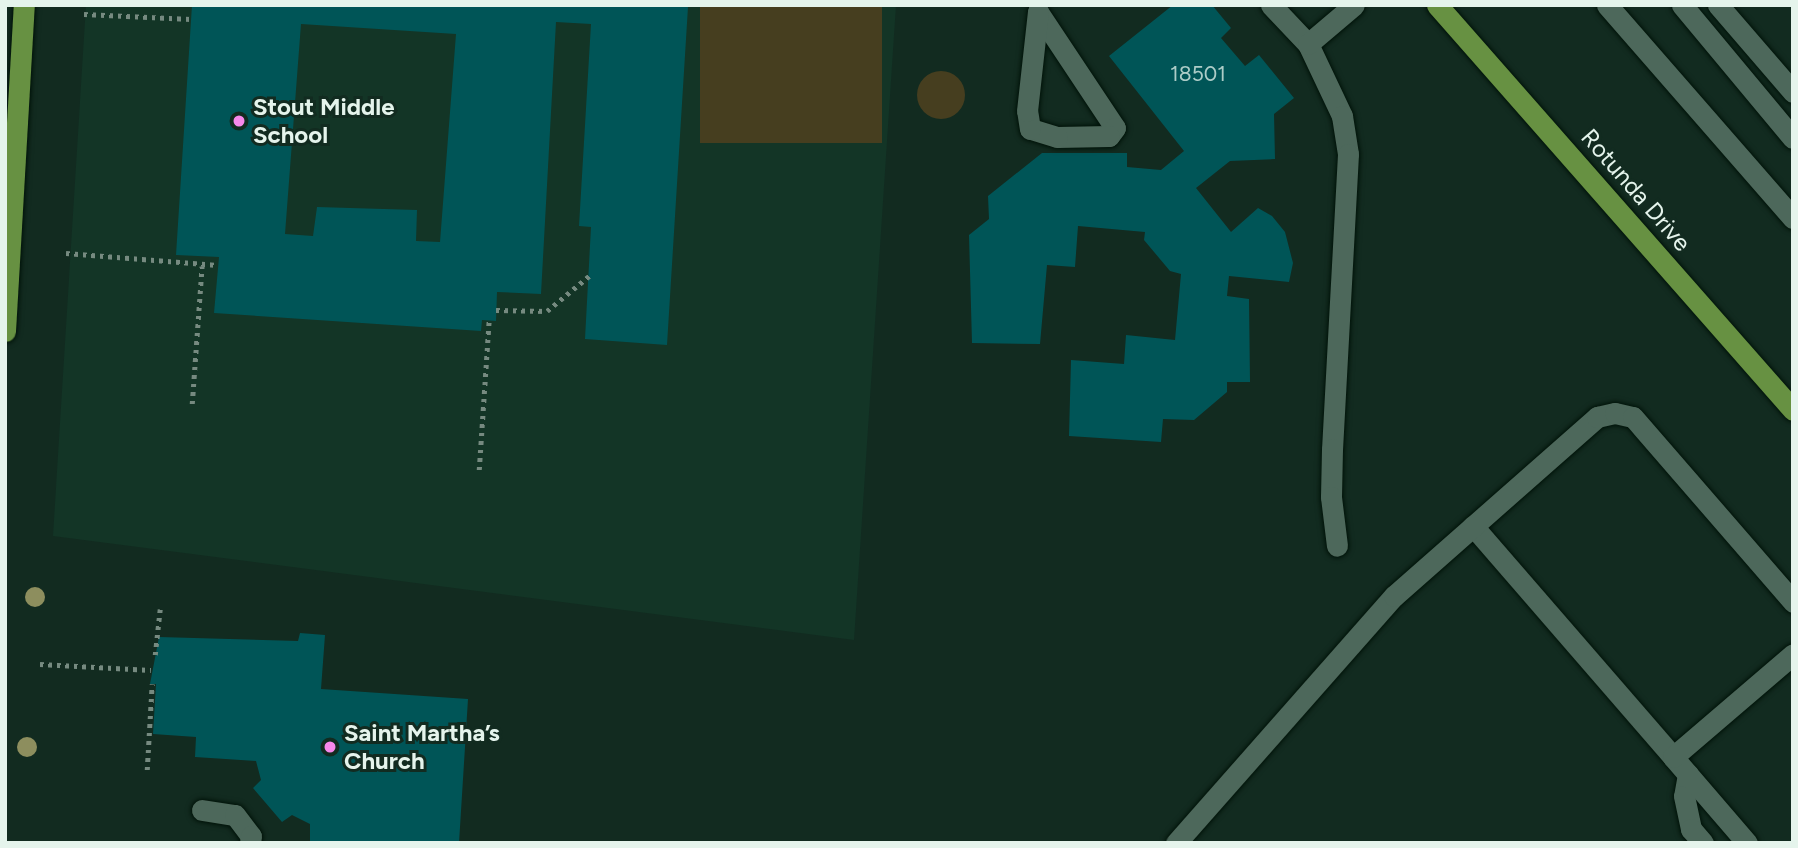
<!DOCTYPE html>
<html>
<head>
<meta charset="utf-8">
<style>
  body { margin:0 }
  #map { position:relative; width:1798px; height:848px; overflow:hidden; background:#122b20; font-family:Figtree,sans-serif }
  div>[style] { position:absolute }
  .built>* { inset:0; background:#133526 }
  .green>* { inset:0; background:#463e1f; transform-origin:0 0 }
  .round { border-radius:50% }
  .building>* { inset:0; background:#005557 }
  .path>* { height:4.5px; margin-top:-2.25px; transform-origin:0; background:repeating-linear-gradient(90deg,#768a80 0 3.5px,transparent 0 8.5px) }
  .roads { filter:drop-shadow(0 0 2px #001309) drop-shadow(0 0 2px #001309) }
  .minor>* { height:21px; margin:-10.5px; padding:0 10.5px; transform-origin:10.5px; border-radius:10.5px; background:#4d685b }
  .major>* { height:21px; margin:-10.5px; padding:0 10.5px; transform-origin:10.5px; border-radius:10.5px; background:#679142 }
  .trees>* { width:20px; height:20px; margin:-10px; border-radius:50%; background:#8d8e5e }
  .dots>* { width:19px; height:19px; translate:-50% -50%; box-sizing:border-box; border:4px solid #122b20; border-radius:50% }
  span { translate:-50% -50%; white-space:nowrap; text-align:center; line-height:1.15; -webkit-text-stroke:6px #122b20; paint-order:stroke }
  .number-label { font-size:21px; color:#acccc7 }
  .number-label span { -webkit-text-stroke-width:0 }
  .poi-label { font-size:24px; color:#e5f4ec; font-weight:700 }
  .left { translate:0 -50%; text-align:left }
  .street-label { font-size:24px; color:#e5f4ec }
  .frame { position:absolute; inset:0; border:7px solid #e5f4ec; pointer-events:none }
</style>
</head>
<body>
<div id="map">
  <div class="built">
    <i style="clip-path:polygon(86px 5px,896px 5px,854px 640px,53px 536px)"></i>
  </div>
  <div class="green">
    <i style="left:700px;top:5px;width:182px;height:138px"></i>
    <i class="round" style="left:917px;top:71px;width:48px;height:48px"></i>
  </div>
  <div class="building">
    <i style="clip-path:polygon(evenodd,192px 5px,688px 7px,667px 345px,585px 339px,591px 227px,579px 226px,591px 24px,556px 22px,541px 294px,497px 292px,496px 321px,482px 320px,481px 331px,214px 313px,219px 257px,176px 255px,192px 5px,301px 24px,456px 34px,440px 242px,416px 241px,417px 210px,317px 207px,313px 236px,285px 234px,301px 24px)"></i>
    <i style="clip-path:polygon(1173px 5px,1212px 5px,1231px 28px,1221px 38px,1245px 66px,1259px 55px,1294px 98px,1274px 114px,1275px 159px,1230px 161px,1196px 188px,1231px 232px,1258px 208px,1272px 216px,1285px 232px,1293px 263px,1289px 282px,1229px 276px,1227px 296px,1249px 299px,1250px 382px,1227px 382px,1227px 392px,1194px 420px,1163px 419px,1161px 442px,1069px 436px,1071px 360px,1124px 364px,1126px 335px,1175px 340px,1181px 274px,1170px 271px,1144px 240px,1145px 232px,1078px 226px,1075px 267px,1047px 265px,1040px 344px,972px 343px,969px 235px,989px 219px,988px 196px,1042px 153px,1127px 153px,1127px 167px,1161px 170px,1184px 151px,1109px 56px)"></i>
    <i style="clip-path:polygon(300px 633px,325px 635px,321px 689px,468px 699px,459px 843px,310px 843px,310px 824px,292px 815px,282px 822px,253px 788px,261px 780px,256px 761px,195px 757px,196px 737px,153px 734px,156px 684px,150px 684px,159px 637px,298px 641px)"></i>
  </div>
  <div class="path">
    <i style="left:84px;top:14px;width:107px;rotate:2.7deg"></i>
    <i style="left:66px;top:253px;width:152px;rotate:4.5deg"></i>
    <i style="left:496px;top:310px;width:51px;rotate:1.1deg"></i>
    <i style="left:547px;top:311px;width:55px;rotate:-39.8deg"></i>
    <i style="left:192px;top:404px;width:138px;rotate:-85.9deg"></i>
    <i style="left:479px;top:470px;width:149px;rotate:-86.2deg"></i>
    <i style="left:155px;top:655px;width:46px;rotate:-83.8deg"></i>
    <i style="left:40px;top:664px;width:111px;rotate:3.1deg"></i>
    <i style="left:147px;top:770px;width:86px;rotate:-86.7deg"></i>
  </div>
  <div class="roads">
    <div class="minor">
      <i style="left:1271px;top:5px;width:54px;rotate:46.5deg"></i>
      <i style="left:1308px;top:44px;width:80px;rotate:64.7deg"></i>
      <i style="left:1342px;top:116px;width:38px;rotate:81deg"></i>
      <i style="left:1348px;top:154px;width:295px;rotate:93.1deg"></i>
      <i style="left:1332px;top:449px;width:48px;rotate:91.2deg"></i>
      <i style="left:1331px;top:497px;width:49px;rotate:83deg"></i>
      <i style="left:1607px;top:5px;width:283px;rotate:48.9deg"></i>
      <i style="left:1682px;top:5px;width:173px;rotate:50.2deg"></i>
      <i style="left:1718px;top:5px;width:115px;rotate:49.2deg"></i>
      <i style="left:1038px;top:12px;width:139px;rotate:56.4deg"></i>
      <i style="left:1115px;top:128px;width:10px;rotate:127deg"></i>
      <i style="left:1109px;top:136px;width:52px;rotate:178.9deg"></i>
      <i style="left:1057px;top:137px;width:28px;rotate:-163deg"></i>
      <i style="left:1030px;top:129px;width:18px;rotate:-99deg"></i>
      <i style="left:1027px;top:111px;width:100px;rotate:-83.7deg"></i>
      <i style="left:1308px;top:44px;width:60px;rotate:-40.3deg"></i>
      <i style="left:1473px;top:526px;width:306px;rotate:49.1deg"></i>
      <i style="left:1688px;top:774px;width:22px;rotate:100deg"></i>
      <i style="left:1684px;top:796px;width:34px;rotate:78deg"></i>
      <i style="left:1691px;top:829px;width:18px;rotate:49deg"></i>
      <i style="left:202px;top:810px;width:33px;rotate:9deg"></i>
      <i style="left:235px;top:815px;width:26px;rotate:53deg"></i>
      <i style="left:251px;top:836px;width:7px;rotate:98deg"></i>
      <i style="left:1176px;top:843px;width:329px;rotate:-48.6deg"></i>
      <i style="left:1394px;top:596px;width:271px;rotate:-41.4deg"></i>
      <i style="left:1597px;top:417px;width:18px;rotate:-13deg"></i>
      <i style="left:1615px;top:413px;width:18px;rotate:13deg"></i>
      <i style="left:1633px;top:417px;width:245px;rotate:49.1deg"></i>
      <i style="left:1747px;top:843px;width:113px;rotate:-130.7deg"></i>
      <i style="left:1673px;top:757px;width:158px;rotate:-40.6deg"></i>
    </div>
    <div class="major">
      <i style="left:1437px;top:5px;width:539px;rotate:48.68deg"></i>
      <i style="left:5px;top:331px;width:327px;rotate:-86.7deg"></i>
    </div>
  </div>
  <div class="trees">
    <i style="left:35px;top:597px"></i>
    <i style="left:27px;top:747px"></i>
  </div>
  <div class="dots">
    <i style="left:239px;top:121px;background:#f788eb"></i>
    <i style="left:330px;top:747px;background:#f788eb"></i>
  </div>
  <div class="number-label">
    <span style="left:1198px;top:74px">18501</span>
  </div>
  <div class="poi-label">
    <span class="left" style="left:253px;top:121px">Stout Middle<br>School</span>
    <span class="left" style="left:344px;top:747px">Saint Martha’s<br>Church</span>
  </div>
  <div class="street-label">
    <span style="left:1636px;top:190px;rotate:49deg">Rotunda Drive</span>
  </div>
  <div class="frame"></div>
</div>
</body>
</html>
